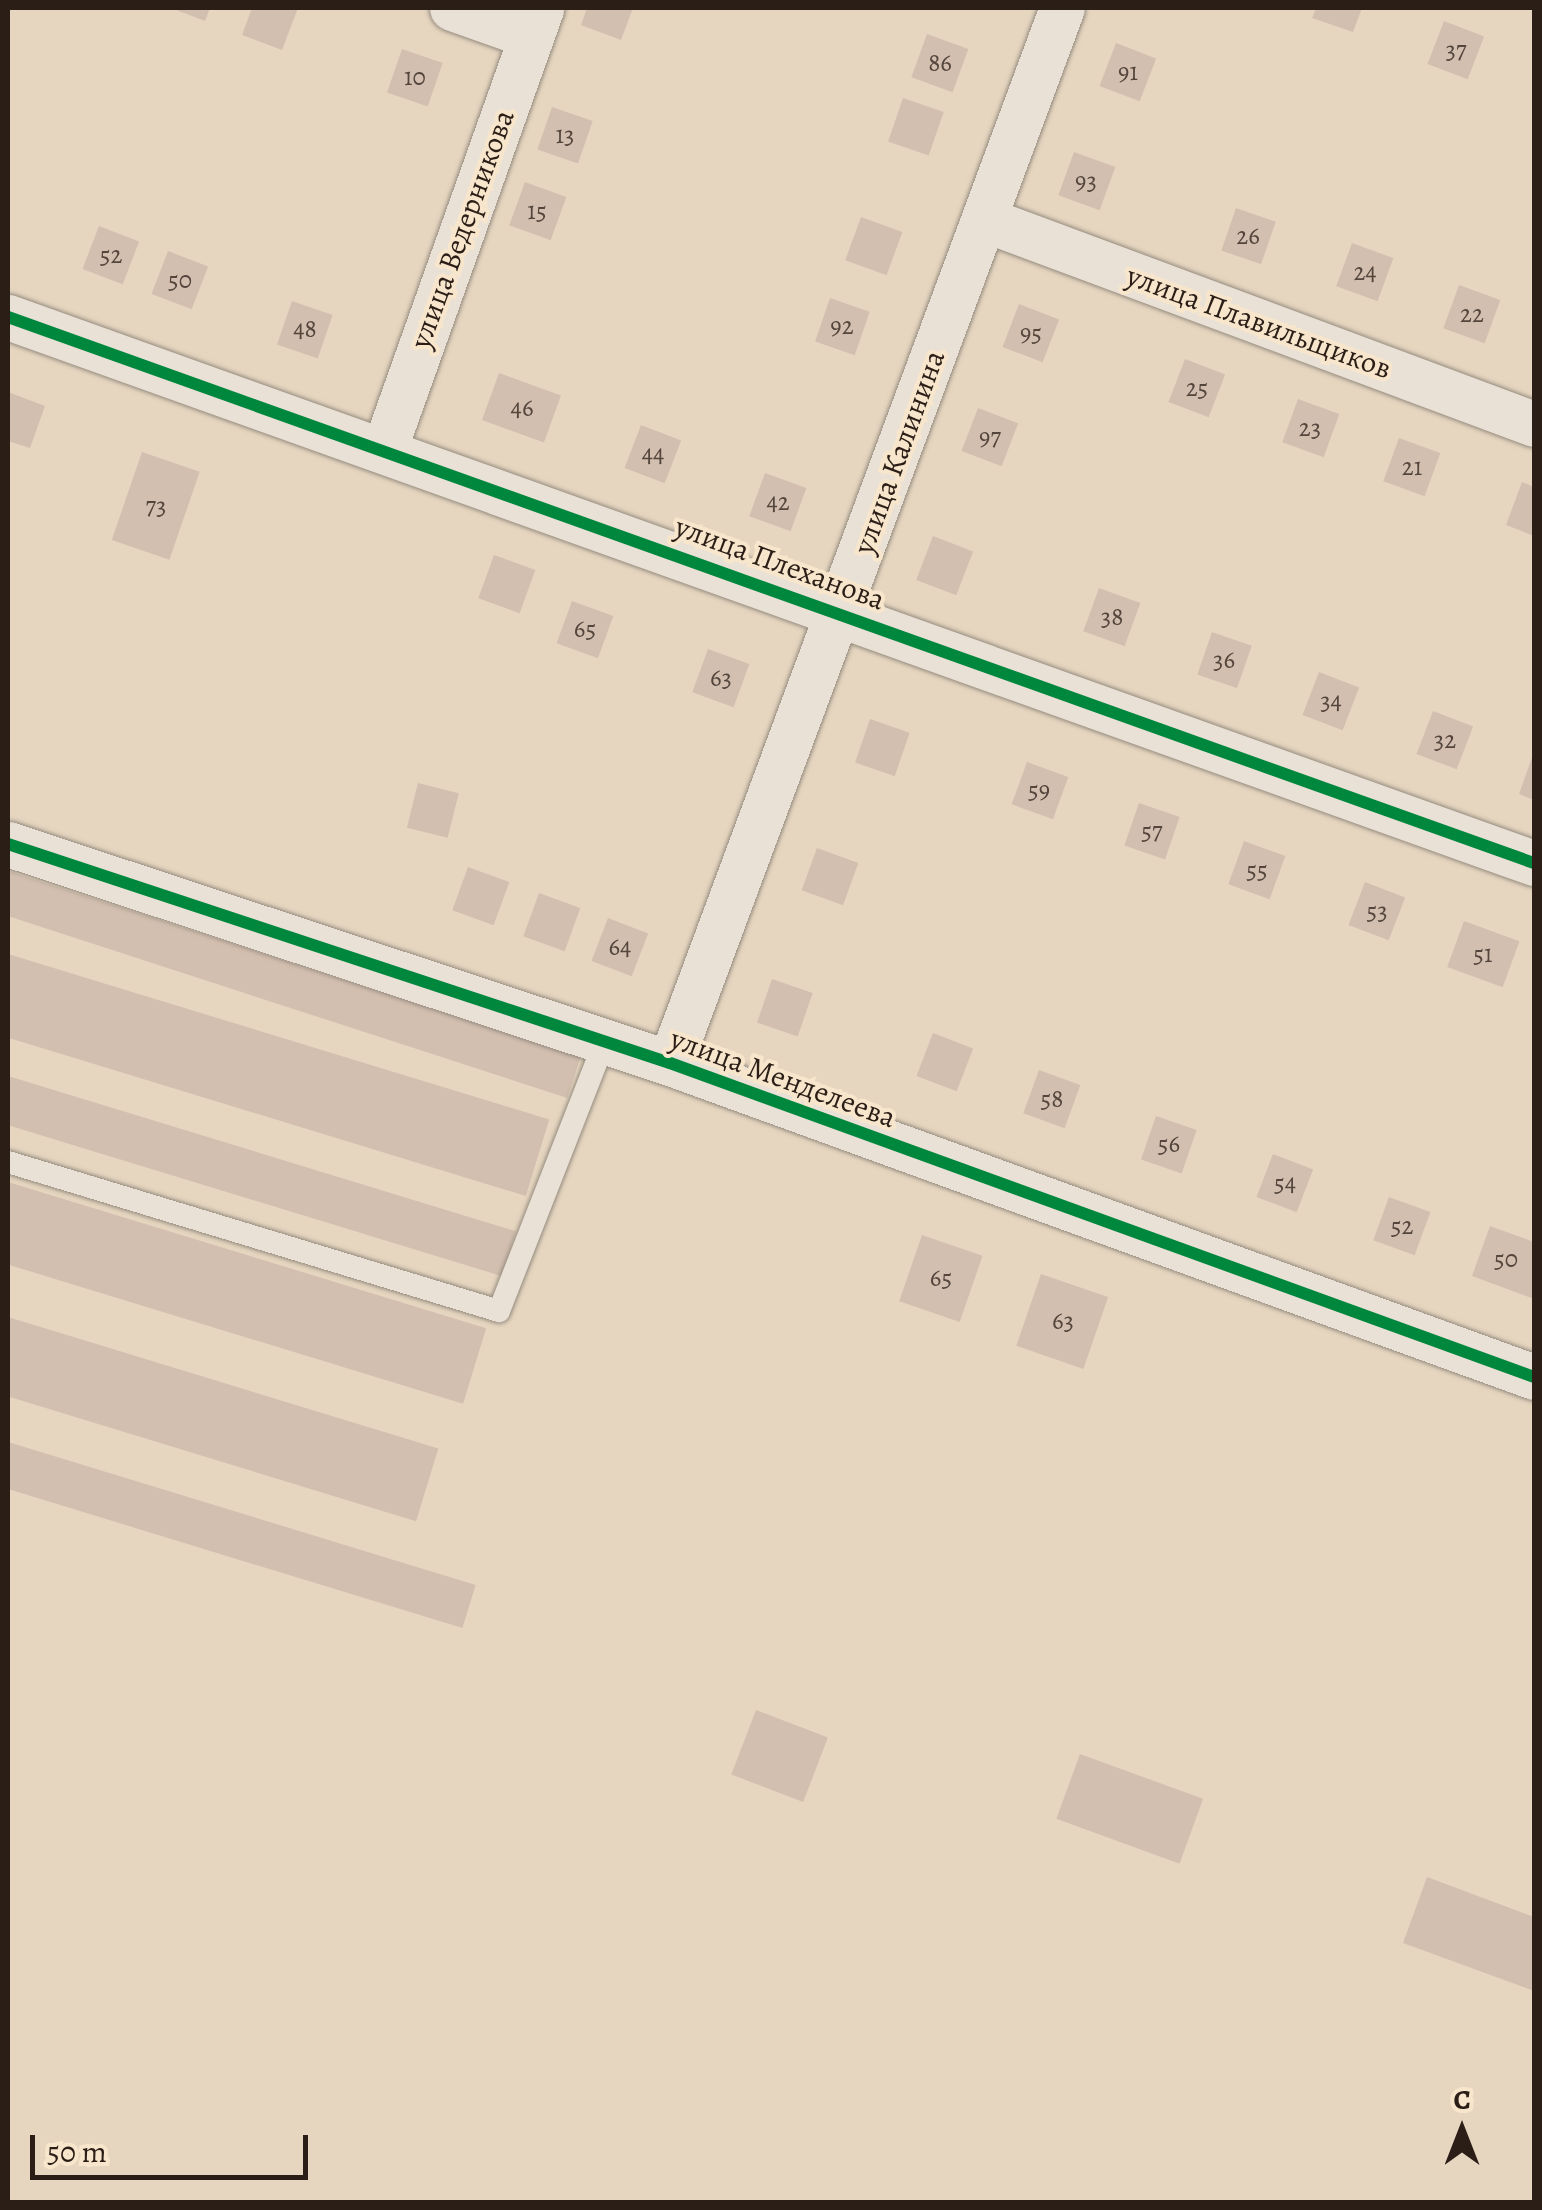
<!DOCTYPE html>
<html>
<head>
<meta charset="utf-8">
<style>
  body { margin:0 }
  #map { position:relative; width:1542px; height:2210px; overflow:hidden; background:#e6d6c0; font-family:Alegreya,serif }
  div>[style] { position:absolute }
  .building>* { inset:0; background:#d3bfb0; transform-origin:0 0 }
  .roads { filter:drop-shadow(0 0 2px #958b7e) drop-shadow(0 0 2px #958b7e) }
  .lane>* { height:22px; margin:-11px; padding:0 11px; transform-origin:11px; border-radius:11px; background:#e9e1d6 }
  .street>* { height:45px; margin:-22.5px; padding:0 22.5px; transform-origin:22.5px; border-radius:22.5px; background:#e9e1d6 }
  .cycleway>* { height:12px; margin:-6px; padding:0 6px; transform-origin:6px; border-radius:6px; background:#00873e }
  span { translate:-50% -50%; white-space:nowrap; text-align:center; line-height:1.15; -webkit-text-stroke:8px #f8e6cc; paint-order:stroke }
  .number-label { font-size:25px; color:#54463d }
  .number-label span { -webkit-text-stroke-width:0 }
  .street-label { font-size:30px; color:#2a1e17 }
  .frame { position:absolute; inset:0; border:10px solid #2a1e17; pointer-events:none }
  .north { position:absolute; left:1412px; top:2080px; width:100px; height:100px; -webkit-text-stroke:8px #f8e6cc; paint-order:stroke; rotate:0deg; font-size:28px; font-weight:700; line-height:40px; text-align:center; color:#2a1e17 }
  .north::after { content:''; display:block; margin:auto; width:35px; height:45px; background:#2a1e17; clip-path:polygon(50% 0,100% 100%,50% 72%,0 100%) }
  .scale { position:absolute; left:30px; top:2135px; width:278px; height:45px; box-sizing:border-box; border:5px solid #2a1e17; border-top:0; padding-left:12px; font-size:30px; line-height:35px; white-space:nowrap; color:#2a1e17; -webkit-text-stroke:8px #f8e6cc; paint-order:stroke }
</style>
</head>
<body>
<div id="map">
  <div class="building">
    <i style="clip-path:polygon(171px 8px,210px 8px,205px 21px)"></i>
    <i style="clip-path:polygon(252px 8px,298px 8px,282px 50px,242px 35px)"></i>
    <i style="clip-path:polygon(587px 8px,633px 8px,621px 40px,581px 25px)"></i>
    <i style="clip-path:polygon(1316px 8px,1362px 8px,1353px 32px,1312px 18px)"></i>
    <i style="left:1444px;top:21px;width:43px;height:46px;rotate:21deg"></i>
    <i style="left:927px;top:34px;width:44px;height:46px;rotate:20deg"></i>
    <i style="left:1116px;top:43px;width:43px;height:46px;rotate:21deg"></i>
    <i style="left:402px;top:49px;width:43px;height:46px;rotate:19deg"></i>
    <i style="left:903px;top:98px;width:43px;height:46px;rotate:19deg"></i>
    <i style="left:552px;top:107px;width:43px;height:45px;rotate:19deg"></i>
    <i style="left:1074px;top:152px;width:44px;height:46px;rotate:20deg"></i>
    <i style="left:525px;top:182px;width:44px;height:46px;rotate:20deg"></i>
    <i style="left:1236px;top:208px;width:42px;height:45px;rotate:19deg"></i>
    <i style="left:861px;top:217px;width:44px;height:46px;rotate:20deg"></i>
    <i style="left:99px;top:226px;width:43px;height:46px;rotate:21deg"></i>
    <i style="left:1352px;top:243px;width:44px;height:46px;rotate:20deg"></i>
    <i style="left:168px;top:251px;width:43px;height:46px;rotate:21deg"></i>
    <i style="left:1459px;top:285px;width:44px;height:46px;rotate:20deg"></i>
    <i style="left:830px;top:298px;width:42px;height:46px;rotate:19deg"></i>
    <i style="left:292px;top:301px;width:43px;height:46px;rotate:19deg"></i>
    <i style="left:1019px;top:304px;width:43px;height:46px;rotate:21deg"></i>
    <i style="left:1185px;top:359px;width:43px;height:46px;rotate:21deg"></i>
    <i style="left:499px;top:373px;width:66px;height:50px;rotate:20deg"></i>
    <i style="clip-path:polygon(8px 392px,45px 406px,30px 448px,8px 441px)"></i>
    <i style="left:1298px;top:399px;width:44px;height:46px;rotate:20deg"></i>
    <i style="left:978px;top:408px;width:43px;height:46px;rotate:21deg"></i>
    <i style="left:641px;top:425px;width:43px;height:46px;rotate:21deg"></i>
    <i style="left:1399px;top:438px;width:44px;height:46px;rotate:20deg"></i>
    <i style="left:142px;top:452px;width:61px;height:93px;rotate:19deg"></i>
    <i style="left:765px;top:473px;width:44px;height:46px;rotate:20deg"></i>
    <i style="clip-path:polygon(1522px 482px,1534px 487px,1534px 536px,1506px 525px)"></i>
    <i style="left:933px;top:536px;width:43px;height:47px;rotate:21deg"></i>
    <i style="left:494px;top:555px;width:44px;height:46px;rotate:20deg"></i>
    <i style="left:1099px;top:588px;width:44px;height:46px;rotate:20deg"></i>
    <i style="left:572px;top:601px;width:44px;height:45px;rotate:20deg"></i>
    <i style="left:1212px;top:632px;width:42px;height:45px;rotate:19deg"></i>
    <i style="left:708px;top:649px;width:44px;height:46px;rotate:20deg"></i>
    <i style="left:1319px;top:672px;width:43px;height:46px;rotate:21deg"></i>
    <i style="left:1433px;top:711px;width:43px;height:46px;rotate:21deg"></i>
    <i style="left:870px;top:719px;width:42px;height:46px;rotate:19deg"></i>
    <i style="clip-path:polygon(1534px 752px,1534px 800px,1519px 794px)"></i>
    <i style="left:1027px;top:762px;width:44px;height:45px;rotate:20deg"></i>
    <i style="left:418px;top:783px;width:42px;height:46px;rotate:14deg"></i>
    <i style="left:1139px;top:803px;width:43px;height:45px;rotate:19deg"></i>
    <i style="left:1244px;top:841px;width:44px;height:46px;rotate:20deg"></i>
    <i style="left:817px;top:848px;width:44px;height:45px;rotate:20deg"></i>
    <i style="left:468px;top:867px;width:44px;height:46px;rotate:20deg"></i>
    <i style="left:8px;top:871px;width:602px;height:43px;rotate:18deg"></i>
    <i style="left:1365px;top:882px;width:43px;height:46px;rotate:21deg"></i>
    <i style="left:539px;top:893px;width:44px;height:46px;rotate:20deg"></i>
    <i style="left:608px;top:918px;width:43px;height:46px;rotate:21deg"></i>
    <i style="left:1464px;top:921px;width:59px;height:49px;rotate:20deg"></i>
    <i style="left:8px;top:954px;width:566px;height:80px;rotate:17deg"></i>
    <i style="left:772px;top:979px;width:43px;height:46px;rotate:19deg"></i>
    <i style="left:933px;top:1033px;width:43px;height:46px;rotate:21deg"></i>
    <i style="left:1039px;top:1070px;width:44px;height:46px;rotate:20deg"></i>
    <i style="left:8px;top:1076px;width:531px;height:47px;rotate:17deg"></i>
    <i style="left:1156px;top:1116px;width:43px;height:46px;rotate:19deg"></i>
    <i style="left:1273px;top:1154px;width:43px;height:46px;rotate:21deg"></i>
    <i style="left:8px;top:1182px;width:500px;height:79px;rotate:17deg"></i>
    <i style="left:1389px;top:1197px;width:44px;height:46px;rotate:20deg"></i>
    <i style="clip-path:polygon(1490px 1226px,1534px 1242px,1534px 1299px,1472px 1276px)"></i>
    <i style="left:922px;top:1235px;width:64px;height:70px;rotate:19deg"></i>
    <i style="left:1041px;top:1274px;width:71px;height:76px;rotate:19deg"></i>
    <i style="left:8px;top:1317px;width:450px;height:76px;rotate:17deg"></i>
    <i style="left:8px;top:1442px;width:489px;height:45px;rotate:17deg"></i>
    <i style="left:756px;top:1710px;width:77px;height:69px;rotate:21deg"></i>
    <i style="left:1080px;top:1754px;width:131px;height:69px;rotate:20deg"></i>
    <i style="clip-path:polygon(1427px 1877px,1534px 1917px,1534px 1991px,1403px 1943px)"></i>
  </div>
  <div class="roads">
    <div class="lane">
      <i style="left:8px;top:1162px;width:513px;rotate:16.88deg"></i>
      <i style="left:499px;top:1311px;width:290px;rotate:-68.6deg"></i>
    </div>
    <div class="street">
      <i style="left:452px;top:8px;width:84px;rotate:19.5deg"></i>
      <i style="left:984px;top:219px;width:587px;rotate:20.44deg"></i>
      <i style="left:8px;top:317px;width:1621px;rotate:19.69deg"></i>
      <i style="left:384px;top:450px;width:469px;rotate:-70.4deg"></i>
      <i style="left:8px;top:844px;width:697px;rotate:18.31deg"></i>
      <i style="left:670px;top:1063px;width:919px;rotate:19.97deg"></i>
      <i style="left:670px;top:1063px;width:1125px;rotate:-69.62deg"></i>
    </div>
  </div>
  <div class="cycleway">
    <i style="left:8px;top:317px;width:1621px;rotate:19.69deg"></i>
    <i style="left:8px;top:844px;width:697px;rotate:18.31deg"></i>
    <i style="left:670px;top:1063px;width:919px;rotate:19.97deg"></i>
  </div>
  <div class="number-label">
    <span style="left:1456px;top:50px">37</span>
    <span style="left:940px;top:63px">86</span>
    <span style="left:1128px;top:72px">91</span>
    <span style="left:415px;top:77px">10</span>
    <span style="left:565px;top:135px">13</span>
    <span style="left:1086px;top:181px">93</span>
    <span style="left:537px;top:211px">15</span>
    <span style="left:1248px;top:236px">26</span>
    <span style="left:111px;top:255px">52</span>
    <span style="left:1365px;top:272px">24</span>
    <span style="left:180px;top:280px">50</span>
    <span style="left:1472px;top:314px">22</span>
    <span style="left:842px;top:326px">92</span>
    <span style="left:305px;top:329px">48</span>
    <span style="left:1031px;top:333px">95</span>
    <span style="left:1197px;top:388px">25</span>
    <span style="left:522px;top:408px">46</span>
    <span style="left:1310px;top:428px">23</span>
    <span style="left:990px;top:437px">97</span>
    <span style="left:653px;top:454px">44</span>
    <span style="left:1412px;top:467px">21</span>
    <span style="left:778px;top:502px">42</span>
    <span style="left:156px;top:506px">73</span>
    <span style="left:1112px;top:617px">38</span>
    <span style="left:585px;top:629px">65</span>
    <span style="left:1224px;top:660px">36</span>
    <span style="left:721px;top:678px">63</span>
    <span style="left:1331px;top:701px">34</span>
    <span style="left:1445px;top:740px">32</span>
    <span style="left:1039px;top:790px">59</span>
    <span style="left:1152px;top:831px">57</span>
    <span style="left:1257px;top:870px">55</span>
    <span style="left:1377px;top:911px">53</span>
    <span style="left:620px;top:947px">64</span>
    <span style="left:1483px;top:954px">51</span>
    <span style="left:1052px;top:1099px">58</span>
    <span style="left:1169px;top:1144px">56</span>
    <span style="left:1285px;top:1183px">54</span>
    <span style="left:1402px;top:1226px">52</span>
    <span style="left:1506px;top:1259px">50</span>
    <span style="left:941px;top:1278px">65</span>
    <span style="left:1063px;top:1321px">63</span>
  </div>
  <div class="street-label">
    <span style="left:462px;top:229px;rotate:-70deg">улица Ведерникова</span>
    <span style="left:1259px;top:322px;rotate:20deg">улица Плавильщиков</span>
    <span style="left:899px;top:452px;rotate:-70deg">улица Калинина</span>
    <span style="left:780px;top:563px;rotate:20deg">улица Плеханова</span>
    <span style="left:783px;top:1078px;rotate:20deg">улица Менделеева</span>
  </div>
  <div class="frame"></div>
  <div class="north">С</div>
  <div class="scale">50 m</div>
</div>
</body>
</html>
